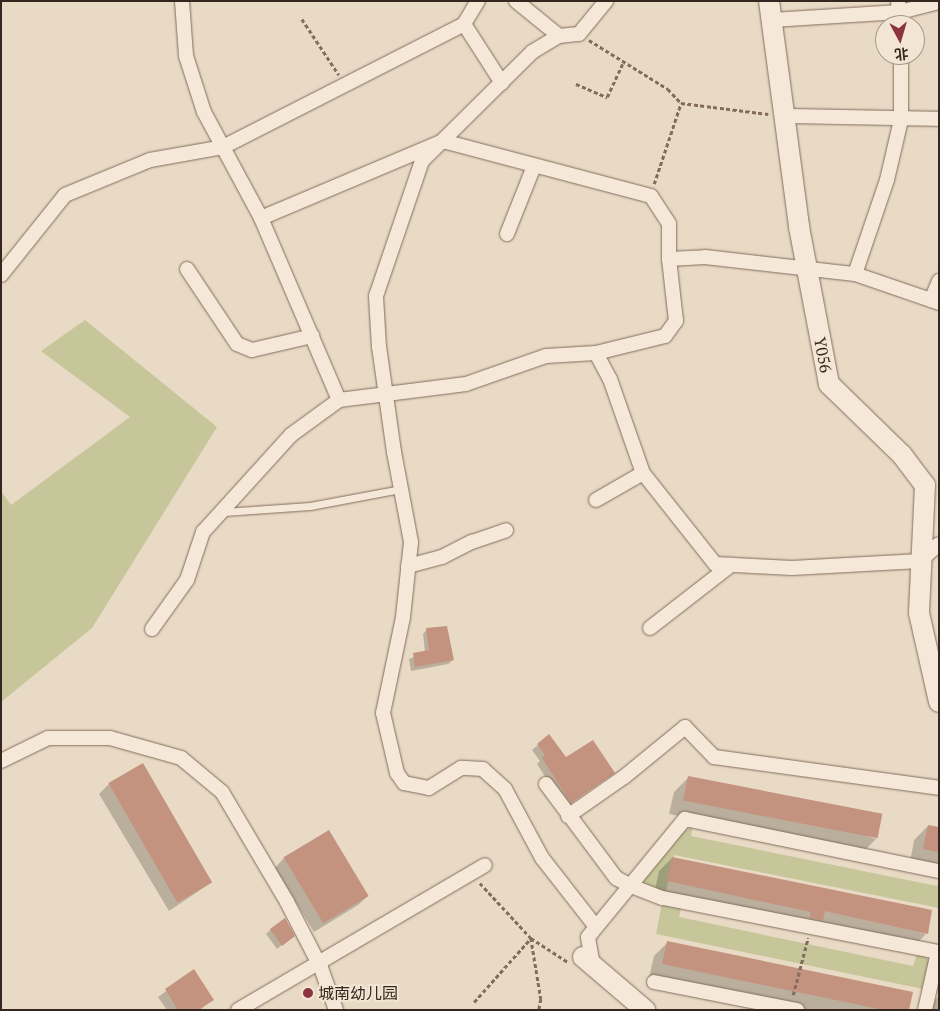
<!DOCTYPE html>
<html>
<head>
<meta charset="utf-8">
<style>
  body { margin:0 }
  #map { position:relative; width:940px; height:1011px; overflow:hidden; background:#e9dac5; font-family:"PT Serif","Noto Sans SC",serif }
  div>[style] { position:absolute }
  .green>* { inset:0; background:#c6c69a }
  .shadow>* { inset:0; background:#0003 }
  .building>* { inset:0; background:#c4937f; transform-origin:0 0 }
  .path>* { height:2.5px; margin-top:-1.25px; transform-origin:0; background:repeating-linear-gradient(90deg,#836c5d 0 4px,transparent 0 6.5px) }
  .roads { filter:drop-shadow(0 0 1px #836c5d) drop-shadow(0 0 1px #836c5d) }
  .lane>* { height:7px; margin:-3.5px; padding:0 3.5px; transform-origin:3.5px; border-radius:3.5px; background:#f5e8d8 }
  .street>* { height:14px; margin:-7px; padding:0 7px; transform-origin:7px; border-radius:7px; background:#f5e8d8 }
  .secondary>* { height:20px; margin:-10px; padding:0 10px; transform-origin:10px; border-radius:10px; background:#f5e8d8 }
  .dots>* { width:14px; height:14px; translate:-50% -50%; box-sizing:border-box; border:2px solid #f2e5d4; border-radius:50% }
  span { translate:-50% -50%; white-space:nowrap; text-align:center; line-height:1.15; -webkit-text-stroke:4px #f2e5d4; paint-order:stroke }
  .street-label { font-size:16px; color:#34271f }
  .poi-label { font-size:16px; color:#34271f }
  .left { translate:0 -50%; text-align:left }
  .frame { position:absolute; inset:0; border:2px solid #34271f; pointer-events:none }
  .north { position:absolute; left:875px; top:15px; width:50px; height:50px; box-sizing:border-box; background:#f2e5d4; border:1px solid #a6998c; border-radius:50%; rotate:174deg; font-size:14px; font-weight:700; line-height:20px; text-align:center; color:#34271f }
  .north::after { content:''; display:block; margin:auto; width:18px; height:22px; background:#8b333f; clip-path:polygon(50% 0,100% 100%,50% 72%,0 100%) }
</style>
</head>
<body>
<div id="map">
  <div class="green">
    <i style="clip-path:polygon(85px 320px,217px 427px,92px 628px,1px 702px,1px 491px,11px 505px,130px 417px,41px 351px)"></i>
    <i style="clip-path:polygon(693px 826px,691px 836px,937px 886px,939px 881px,939px 908px,674px 855px,666px 892px,645px 885px,644px 879px,683px 832px)"></i>
    <i style="clip-path:polygon(662px 903px,681px 908px,679px 917px,860px 955px,913px 966px,917px 954px,925px 956px,929px 961px,923px 989px,656px 934px)"></i>
  </div>
  <div class="shadow">
    <i style="clip-path:polygon(427px 629px,453px 660px,448px 664px,411px 671px,409px 659px,425px 652px,423px 634px)"></i>
    <i style="clip-path:polygon(549px 736px,565px 759px,613px 773px,565px 808px,537px 764px,540px 761px,532px 750px)"></i>
    <i style="clip-path:polygon(142px 764px,212px 882px,169px 911px,99px 794px,109px 784px)"></i>
    <i style="clip-path:polygon(688px 778px,876px 839px,862px 853px,669px 814px,674px 792px)"></i>
    <i style="clip-path:polygon(928px 826px,939px 828px,939px 868px,910px 863px,914px 840px)"></i>
    <i style="clip-path:polygon(284px 858px,368px 896px,358px 905px,314px 932px,275px 868px)"></i>
    <i style="clip-path:polygon(672px 858px,926px 934px,913px 947px,654px 894px,659px 871px)"></i>
    <i style="clip-path:polygon(271px 929px,293px 936px,277px 949px,266px 934px)"></i>
    <i style="clip-path:polygon(668px 942px,907px 1010px,800px 1010px,649px 978px,654px 956px)"></i>
    <i style="clip-path:polygon(194px 971px,213px 999px,200px 1010px,167px 1010px,158px 997px)"></i>
    <i style="clip-path:polygon(939px 996px,939px 1010px,925px 1010px)"></i>
  </div>
  <div class="building">
    <i style="clip-path:polygon(447px 626px,454px 660px,415px 667px,413px 653px,429px 650px,426px 628px)"></i>
    <i style="clip-path:polygon(549px 734px,566px 757px,593px 740px,615px 773px,571px 803px,542px 758px,545px 755px,537px 744px)"></i>
    <i style="left:143px;top:763px;width:138px;height:40px;rotate:60deg"></i>
    <i style="left:688px;top:776px;width:198px;height:25px;rotate:11deg"></i>
    <i style="clip-path:polygon(928px 825px,939px 827px,939px 852px,923px 849px)"></i>
    <i style="left:329px;top:830px;width:77px;height:53px;rotate:59deg"></i>
    <i style="clip-path:polygon(672px 857px,932px 910px,928px 934px,825px 911px,823px 920px,810px 918px,811px 912px,667px 881px)"></i>
    <i style="clip-path:polygon(285px 918px,295px 936px,282px 946px,270px 929px)"></i>
    <i style="clip-path:polygon(667px 941px,913px 992px,909px 1010px,884px 1010px,662px 964px)"></i>
    <i style="clip-path:polygon(194px 969px,214px 1000px,198px 1010px,178px 1010px,165px 989px)"></i>
  </div>
  <div class="path">
    <i style="left:302px;top:19px;width:67px;rotate:56.5deg"></i>
    <i style="left:589px;top:40px;width:93px;rotate:31.8deg"></i>
    <i style="left:668px;top:89px;width:19px;rotate:47deg"></i>
    <i style="left:681px;top:103px;width:88px;rotate:7.2deg"></i>
    <i style="left:576px;top:84px;width:34px;rotate:23deg"></i>
    <i style="left:607px;top:97px;width:40px;rotate:-65deg"></i>
    <i style="left:654px;top:184px;width:85px;rotate:-71.6deg"></i>
    <i style="left:480px;top:883px;width:75px;rotate:47.2deg"></i>
    <i style="left:531px;top:938px;width:44px;rotate:33deg"></i>
    <i style="left:793px;top:995px;width:59px;rotate:-75.3deg"></i>
    <i style="left:474px;top:1002px;width:86px;rotate:-48.3deg"></i>
    <i style="left:531px;top:938px;width:62px;rotate:80.7deg"></i>
    <i style="left:541px;top:999px;width:11px;rotate:100deg"></i>
  </div>
  <div class="roads">
    <div class="lane">
      <i style="left:224px;top:512px;width:86px;rotate:-4deg"></i>
      <i style="left:310px;top:506px;width:93px;rotate:-10.6deg"></i>
    </div>
    <div class="street">
      <i style="left:182px;top:1px;width:55px;rotate:85.8deg"></i>
      <i style="left:186px;top:56px;width:59px;rotate:72.2deg"></i>
      <i style="left:204px;top:112px;width:120px;rotate:61.7deg"></i>
      <i style="left:261px;top:218px;width:198px;rotate:66.8deg"></i>
      <i style="left:516px;top:1px;width:55px;rotate:39.1deg"></i>
      <i style="left:898px;top:1px;width:24px;rotate:85deg"></i>
      <i style="left:772px;top:20px;width:128px;rotate:-3.6deg"></i>
      <i style="left:900px;top:12px;width:40px;rotate:-14.4deg"></i>
      <i style="left:464px;top:24px;width:70px;rotate:57.2deg"></i>
      <i style="left:784px;top:116px;width:155px;rotate:1.1deg"></i>
      <i style="left:261px;top:218px;width:198px;rotate:-22.9deg"></i>
      <i style="left:443px;top:141px;width:215px;rotate:14.8deg"></i>
      <i style="left:651px;top:196px;width:33px;rotate:57deg"></i>
      <i style="left:669px;top:224px;width:35px;rotate:90deg"></i>
      <i style="left:507px;top:234px;width:73px;rotate:-68.3deg"></i>
      <i style="left:187px;top:269px;width:90px;rotate:56.3deg"></i>
      <i style="left:237px;top:344px;width:16px;rotate:22deg"></i>
      <i style="left:252px;top:350px;width:62px;rotate:-13.1deg"></i>
      <i style="left:855px;top:274px;width:99px;rotate:-71.2deg"></i>
      <i style="left:887px;top:180px;width:62px;rotate:-76.9deg"></i>
      <i style="left:901px;top:120px;width:65px;rotate:-90deg"></i>
      <i style="left:1px;top:275px;width:102px;rotate:-51.3deg"></i>
      <i style="left:65px;top:195px;width:92px;rotate:-22.4deg"></i>
      <i style="left:150px;top:160px;width:74px;rotate:-10.1deg"></i>
      <i style="left:223px;top:147px;width:271px;rotate:-27deg"></i>
      <i style="left:464px;top:24px;width:27px;rotate:-59deg"></i>
      <i style="left:931px;top:300px;width:21px;rotate:-67deg"></i>
      <i style="left:596px;top:353px;width:71px;rotate:-13.8deg"></i>
      <i style="left:665px;top:336px;width:19px;rotate:-54deg"></i>
      <i style="left:676px;top:321px;width:62px;rotate:-96.4deg"></i>
      <i style="left:669px;top:259px;width:36px;rotate:-3deg"></i>
      <i style="left:705px;top:257px;width:151px;rotate:6.5deg"></i>
      <i style="left:855px;top:274px;width:89px;rotate:19deg"></i>
      <i style="left:596px;top:500px;width:54px;rotate:-29.9deg"></i>
      <i style="left:408px;top:566px;width:35px;rotate:-15deg"></i>
      <i style="left:442px;top:557px;width:34px;rotate:-27deg"></i>
      <i style="left:472px;top:542px;width:36px;rotate:-19deg"></i>
      <i style="left:650px;top:628px;width:103px;rotate:-37.9deg"></i>
      <i style="left:152px;top:629px;width:60px;rotate:-54.5deg"></i>
      <i style="left:187px;top:580px;width:51px;rotate:-71.6deg"></i>
      <i style="left:203px;top:532px;width:131px;rotate:-47.8deg"></i>
      <i style="left:291px;top:435px;width:59px;rotate:-36.1deg"></i>
      <i style="left:339px;top:400px;width:128px;rotate:-7.2deg"></i>
      <i style="left:466px;top:384px;width:85px;rotate:-19.3deg"></i>
      <i style="left:546px;top:356px;width:50px;rotate:-3.4deg"></i>
      <i style="left:596px;top:353px;width:30px;rotate:62deg"></i>
      <i style="left:610px;top:379px;width:100px;rotate:70.7deg"></i>
      <i style="left:643px;top:473px;width:116px;rotate:51.6deg"></i>
      <i style="left:715px;top:564px;width:77px;rotate:3deg"></i>
      <i style="left:792px;top:568px;width:128px;rotate:-3.1deg"></i>
      <i style="left:920px;top:561px;width:25px;rotate:-42deg"></i>
      <i style="left:1px;top:761px;width:52px;rotate:-26.1deg"></i>
      <i style="left:48px;top:738px;width:62px"></i>
      <i style="left:110px;top:738px;width:74px;rotate:15.7deg"></i>
      <i style="left:181px;top:758px;width:53px;rotate:39.7deg"></i>
      <i style="left:222px;top:792px;width:128px;rotate:59.4deg"></i>
      <i style="left:287px;top:902px;width:74px;rotate:62.7deg"></i>
      <i style="left:321px;top:968px;width:45px;rotate:70.3deg"></i>
      <i style="left:546px;top:784px;width:117px;rotate:53.3deg"></i>
      <i style="left:616px;top:878px;width:17px;rotate:28deg"></i>
      <i style="left:631px;top:886px;width:34px;rotate:21deg"></i>
      <i style="left:663px;top:898px;width:281px;rotate:11.1deg"></i>
      <i style="left:568px;top:816px;width:68px;rotate:-34.9deg"></i>
      <i style="left:624px;top:777px;width:79px;rotate:-39.3deg"></i>
      <i style="left:685px;top:727px;width:42px;rotate:46deg"></i>
      <i style="left:714px;top:757px;width:227px;rotate:7.8deg"></i>
      <i style="left:596px;top:927px;width:88px;rotate:-128deg"></i>
      <i style="left:542px;top:858px;width:78px;rotate:-118.2deg"></i>
      <i style="left:505px;top:789px;width:30px;rotate:-138deg"></i>
      <i style="left:483px;top:769px;width:22px;rotate:-177deg"></i>
      <i style="left:461px;top:768px;width:38px;rotate:148deg"></i>
      <i style="left:429px;top:788px;width:25px;rotate:-169deg"></i>
      <i style="left:404px;top:783px;width:12px;rotate:-125deg"></i>
      <i style="left:397px;top:773px;width:62px;rotate:-103.1deg"></i>
      <i style="left:383px;top:713px;width:98px;rotate:-78.2deg"></i>
      <i style="left:403px;top:617px;width:75px;rotate:-83.9deg"></i>
      <i style="left:411px;top:542px;width:92px;rotate:-100.7deg"></i>
      <i style="left:394px;top:452px;width:106px;rotate:-98.1deg"></i>
      <i style="left:379px;top:347px;width:51px;rotate:-93.4deg"></i>
      <i style="left:376px;top:296px;width:143px;rotate:-71.2deg"></i>
      <i style="left:422px;top:161px;width:155px;rotate:-44.7deg"></i>
      <i style="left:532px;top:52px;width:31px;rotate:-31deg"></i>
      <i style="left:559px;top:36px;width:20px;rotate:-6deg"></i>
      <i style="left:579px;top:34px;width:43px;rotate:-50.7deg"></i>
      <i style="left:593px;top:966px;width:29px;rotate:-100deg"></i>
      <i style="left:588px;top:937px;width:153px;rotate:-50.6deg"></i>
      <i style="left:685px;top:819px;width:259px;rotate:11.6deg"></i>
      <i style="left:654px;top:982px;width:146px;rotate:11.1deg"></i>
      <i style="left:238px;top:1010px;width:286px;rotate:-30.4deg"></i>
      <i style="left:925px;top:1010px;width:59px;rotate:-77.4deg"></i>
    </div>
    <div class="secondary">
      <i style="left:769px;top:1px;width:228px;rotate:82.4deg"></i>
      <i style="left:799px;top:227px;width:160px;rotate:79.2deg"></i>
      <i style="left:829px;top:384px;width:102px;rotate:44.2deg"></i>
      <i style="left:902px;top:455px;width:38px;rotate:53deg"></i>
      <i style="left:925px;top:485px;width:128px;rotate:92.7deg"></i>
      <i style="left:919px;top:613px;width:91px;rotate:77.3deg"></i>
      <i style="left:583px;top:957px;width:82px;rotate:40.5deg"></i>
    </div>
  </div>
  <div class="dots">
    <i style="left:308px;top:993px;background:#8b333f"></i>
  </div>
  <div class="street-label">
    <span style="left:823px;top:355px;rotate:79deg">Y056</span>
  </div>
  <div class="poi-label">
    <span class="left" style="left:318px;top:993px">城南幼儿园</span>
  </div>
  <div class="frame"></div>
  <div class="north">北</div>
</div>
</body>
</html>
